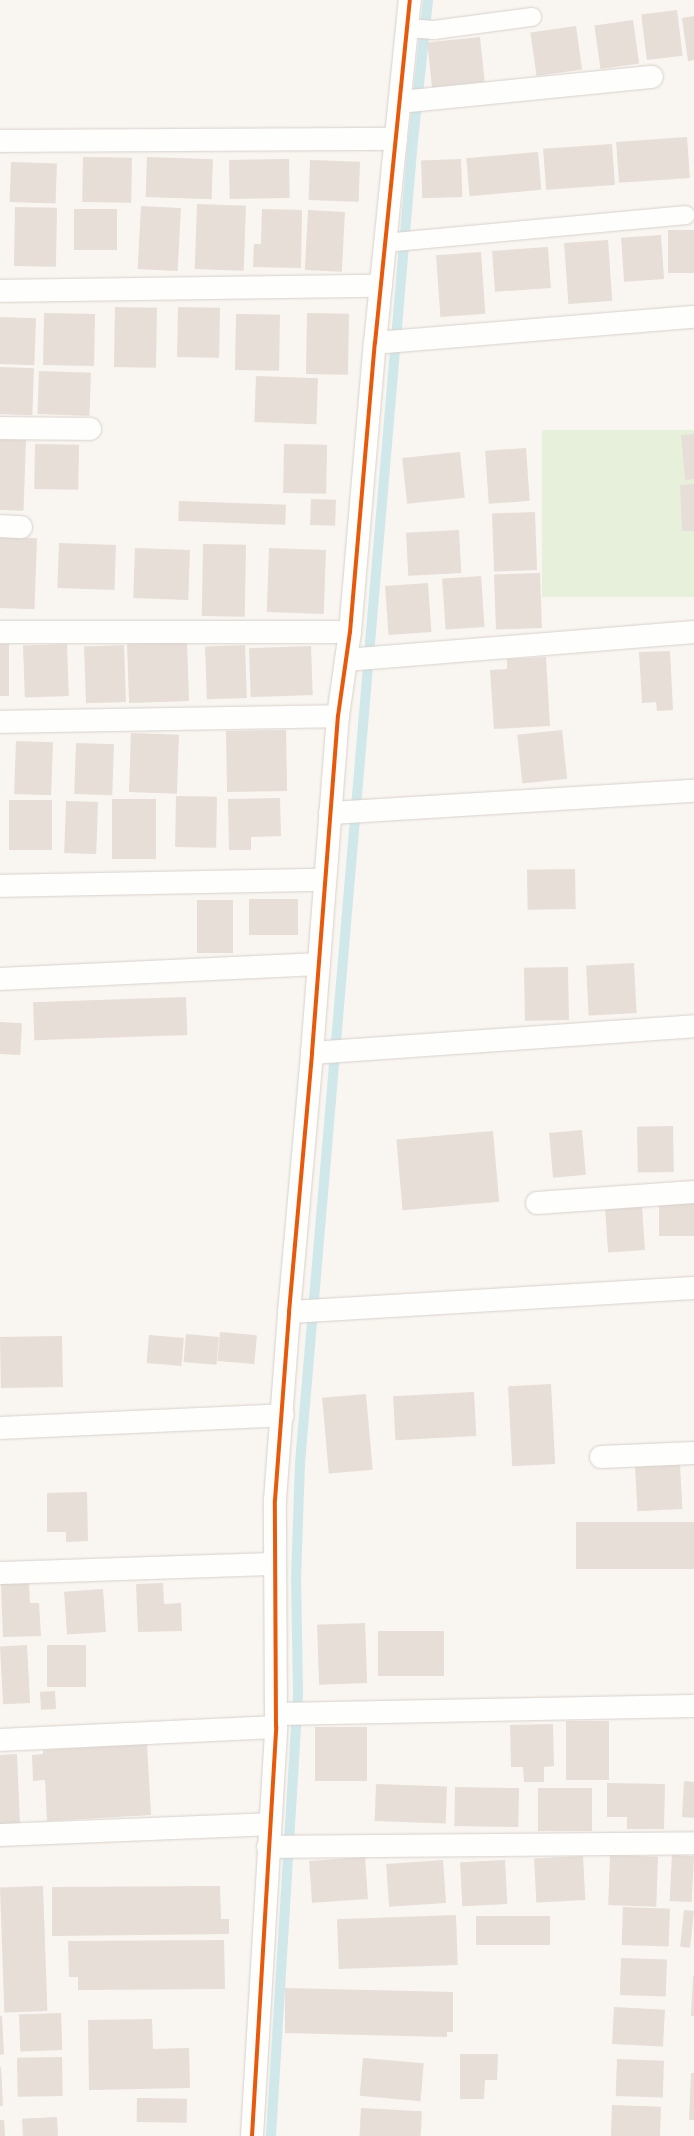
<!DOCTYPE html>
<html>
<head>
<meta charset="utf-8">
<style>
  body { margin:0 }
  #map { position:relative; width:694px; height:2136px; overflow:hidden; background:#f9f5f0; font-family:"Archivo Narrow",sans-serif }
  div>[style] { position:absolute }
  .green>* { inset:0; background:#e7f0db; transform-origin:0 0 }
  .stream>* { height:10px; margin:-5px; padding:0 5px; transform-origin:5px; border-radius:5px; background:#d0e8ea }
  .building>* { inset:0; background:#e6ded7; transform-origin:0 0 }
  .roads { filter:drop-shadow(0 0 1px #d7d1cb) drop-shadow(0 0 1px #d7d1cb) }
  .lane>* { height:18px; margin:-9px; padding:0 9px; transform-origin:9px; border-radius:9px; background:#fefefd }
  .street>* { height:22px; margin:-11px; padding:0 11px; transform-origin:11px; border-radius:11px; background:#fefefd }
  .cycleway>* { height:4px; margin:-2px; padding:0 2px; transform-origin:2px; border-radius:2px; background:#e8590c }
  span { translate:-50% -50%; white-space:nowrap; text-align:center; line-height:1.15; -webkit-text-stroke:3px #fffaf3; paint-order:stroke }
</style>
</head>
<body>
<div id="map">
  <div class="green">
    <i style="left:694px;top:430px;width:167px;height:152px;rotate:90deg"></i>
  </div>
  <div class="stream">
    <i style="left:271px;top:2136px;width:445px;rotate:-86.5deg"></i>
    <i style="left:298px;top:1692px;width:114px;rotate:-91deg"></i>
    <i style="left:296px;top:1578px;width:115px;rotate:-88deg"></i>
    <i style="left:300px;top:1463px;width:1318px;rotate:-85.12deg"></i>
    <i style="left:412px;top:150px;width:151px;rotate:-83.9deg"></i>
  </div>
  <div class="building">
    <i style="left:677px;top:10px;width:46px;height:36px;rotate:83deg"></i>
    <i style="clip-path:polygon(694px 16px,694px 60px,688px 61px,682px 18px)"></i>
    <i style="left:633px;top:20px;width:44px;height:39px;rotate:82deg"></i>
    <i style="left:576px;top:26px;width:44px;height:46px;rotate:82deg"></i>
    <i style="left:480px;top:37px;width:45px;height:53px;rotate:84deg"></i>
    <i style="left:687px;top:137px;width:41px;height:71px;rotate:86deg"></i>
    <i style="left:612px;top:144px;width:41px;height:69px;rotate:86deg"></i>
    <i style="left:538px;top:152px;width:38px;height:72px;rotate:85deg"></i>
    <i style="left:83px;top:157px;width:49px;height:45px;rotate:1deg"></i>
    <i style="left:147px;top:157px;width:66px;height:40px;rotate:2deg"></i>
    <i style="left:289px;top:159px;width:39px;height:60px;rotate:89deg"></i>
    <i style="left:461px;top:159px;width:38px;height:40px;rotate:88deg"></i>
    <i style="left:310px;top:160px;width:50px;height:40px;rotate:2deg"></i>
    <i style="left:11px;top:162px;width:46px;height:40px;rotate:2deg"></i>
    <i style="left:197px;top:204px;width:49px;height:65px;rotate:2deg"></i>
    <i style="left:141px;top:206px;width:40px;height:63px;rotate:3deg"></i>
    <i style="left:15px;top:207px;width:42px;height:59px;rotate:1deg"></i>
    <i style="left:74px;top:209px;width:43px;height:41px"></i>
    <i style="clip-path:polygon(262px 209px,302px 210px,301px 268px,253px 267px,254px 244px,261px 244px)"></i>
    <i style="left:308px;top:210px;width:37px;height:60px;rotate:3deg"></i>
    <i style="left:694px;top:230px;width:43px;height:26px;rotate:90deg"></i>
    <i style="left:661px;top:235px;width:44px;height:40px;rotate:86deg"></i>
    <i style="left:608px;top:240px;width:61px;height:44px;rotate:86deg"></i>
    <i style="left:548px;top:247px;width:41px;height:56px;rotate:86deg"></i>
    <i style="left:481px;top:252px;width:62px;height:45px;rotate:86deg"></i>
    <i style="left:115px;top:307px;width:42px;height:60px;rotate:1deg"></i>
    <i style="left:178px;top:307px;width:42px;height:50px;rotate:1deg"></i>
    <i style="left:44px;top:313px;width:51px;height:52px;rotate:1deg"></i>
    <i style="left:307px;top:313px;width:42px;height:61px;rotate:1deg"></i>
    <i style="left:236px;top:314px;width:44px;height:56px;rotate:1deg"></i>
    <i style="left:0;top:317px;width:36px;height:47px;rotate:2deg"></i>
    <i style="left:0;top:367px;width:34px;height:47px;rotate:2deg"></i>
    <i style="left:39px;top:371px;width:52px;height:43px;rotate:2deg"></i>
    <i style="left:256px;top:376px;width:62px;height:46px;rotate:2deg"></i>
    <i style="clip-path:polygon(694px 434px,694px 479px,685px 480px,681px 435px)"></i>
    <i style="left:0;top:439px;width:26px;height:71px;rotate:2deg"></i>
    <i style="left:35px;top:444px;width:44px;height:45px;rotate:1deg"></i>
    <i style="left:284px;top:444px;width:43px;height:49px;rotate:1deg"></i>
    <i style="left:526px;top:448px;width:53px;height:41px;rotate:86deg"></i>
    <i style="left:460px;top:452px;width:46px;height:58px;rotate:84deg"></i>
    <i style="clip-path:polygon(694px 484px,694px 531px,682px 531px,680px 485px)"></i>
    <i style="left:311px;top:499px;width:25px;height:26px;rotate:2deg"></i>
    <i style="left:179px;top:501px;width:107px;height:20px;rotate:2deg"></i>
    <i style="left:535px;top:512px;width:58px;height:43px;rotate:88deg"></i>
    <i style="left:459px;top:530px;width:43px;height:53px;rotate:87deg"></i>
    <i style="left:0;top:537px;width:37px;height:71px;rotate:2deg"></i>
    <i style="left:59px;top:543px;width:57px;height:45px;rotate:2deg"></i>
    <i style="left:203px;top:544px;width:43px;height:72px;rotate:1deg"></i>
    <i style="left:135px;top:548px;width:55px;height:50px;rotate:2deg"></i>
    <i style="left:269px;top:548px;width:57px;height:64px;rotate:2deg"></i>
    <i style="left:540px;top:573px;width:55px;height:46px;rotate:88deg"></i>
    <i style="left:481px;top:576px;width:51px;height:39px;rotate:86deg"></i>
    <i style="left:428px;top:583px;width:49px;height:43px;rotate:86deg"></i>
    <i style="left:187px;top:642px;width:59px;height:60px;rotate:88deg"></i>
    <i style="left:0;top:644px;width:9px;height:52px"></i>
    <i style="left:67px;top:644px;width:52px;height:44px;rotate:88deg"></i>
    <i style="left:124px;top:645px;width:57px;height:40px;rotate:88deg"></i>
    <i style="left:245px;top:645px;width:53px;height:40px;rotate:88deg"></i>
    <i style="left:311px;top:646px;width:49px;height:62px;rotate:88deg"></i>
    <i style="clip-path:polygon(670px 651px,673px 710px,657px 711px,656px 702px,642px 703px,639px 652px)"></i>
    <i style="clip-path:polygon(546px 657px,550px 726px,494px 729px,490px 670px,507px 669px,507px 659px)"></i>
    <i style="left:286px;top:730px;width:61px;height:60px;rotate:89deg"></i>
    <i style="left:562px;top:730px;width:49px;height:45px;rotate:84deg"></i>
    <i style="left:131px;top:733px;width:48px;height:59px;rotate:2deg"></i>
    <i style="left:16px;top:741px;width:37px;height:53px;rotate:2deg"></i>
    <i style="left:76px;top:743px;width:38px;height:51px;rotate:2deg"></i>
    <i style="left:176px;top:796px;width:41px;height:51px;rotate:1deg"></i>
    <i style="clip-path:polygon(280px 798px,281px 836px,251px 837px,251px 850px,229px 850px,228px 799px)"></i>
    <i style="left:112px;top:799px;width:44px;height:60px"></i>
    <i style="left:9px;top:800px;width:43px;height:50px"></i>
    <i style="left:66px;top:801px;width:32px;height:52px;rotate:2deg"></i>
    <i style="left:575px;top:869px;width:40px;height:48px;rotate:89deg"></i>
    <i style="left:249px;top:899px;width:49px;height:36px"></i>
    <i style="left:197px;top:900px;width:36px;height:53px"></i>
    <i style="left:634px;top:963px;width:50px;height:48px;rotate:87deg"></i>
    <i style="left:568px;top:967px;width:53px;height:44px;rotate:89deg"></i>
    <i style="left:186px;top:997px;width:38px;height:153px;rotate:88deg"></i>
    <i style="left:0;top:1022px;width:22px;height:32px;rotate:3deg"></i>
    <i style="left:673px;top:1126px;width:46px;height:36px;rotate:89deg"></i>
    <i style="left:582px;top:1130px;width:45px;height:33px;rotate:85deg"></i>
    <i style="left:493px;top:1131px;width:71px;height:97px;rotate:85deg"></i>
    <i style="left:694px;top:1203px;width:33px;height:35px;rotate:90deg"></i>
    <i style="left:642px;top:1207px;width:43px;height:37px;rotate:86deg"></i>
    <i style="left:220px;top:1332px;width:37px;height:29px;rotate:5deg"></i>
    <i style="left:186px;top:1334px;width:33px;height:28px;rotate:5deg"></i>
    <i style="left:149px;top:1335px;width:35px;height:28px;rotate:5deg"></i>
    <i style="left:62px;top:1336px;width:51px;height:62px;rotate:89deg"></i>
    <i style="left:551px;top:1384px;width:80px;height:43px;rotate:87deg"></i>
    <i style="left:474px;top:1392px;width:44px;height:81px;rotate:87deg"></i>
    <i style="left:366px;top:1394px;width:76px;height:44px;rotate:85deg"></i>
    <i style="left:680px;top:1464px;width:45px;height:45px;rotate:87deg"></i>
    <i style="clip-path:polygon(87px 1492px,88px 1541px,66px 1542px,66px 1532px,47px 1532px,47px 1493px)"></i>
    <i style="left:694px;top:1522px;width:47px;height:118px;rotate:90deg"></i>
    <i style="clip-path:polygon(29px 1583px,30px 1603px,39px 1603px,41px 1636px,3px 1637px,1px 1584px)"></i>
    <i style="clip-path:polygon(163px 1583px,164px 1604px,181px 1603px,182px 1631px,138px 1632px,136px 1584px)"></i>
    <i style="left:103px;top:1589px;width:43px;height:39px;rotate:86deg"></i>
    <i style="left:365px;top:1623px;width:60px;height:48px;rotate:88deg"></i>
    <i style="left:378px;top:1631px;width:66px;height:45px"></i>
    <i style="left:27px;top:1645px;width:58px;height:27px;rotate:87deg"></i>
    <i style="left:86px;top:1645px;width:42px;height:39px;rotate:90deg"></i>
    <i style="left:55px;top:1691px;width:18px;height:15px;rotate:87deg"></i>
    <i style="left:566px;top:1721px;width:43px;height:59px"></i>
    <i style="clip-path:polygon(553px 1724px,554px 1766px,544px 1767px,544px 1782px,524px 1782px,523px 1767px,511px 1767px,510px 1725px)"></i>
    <i style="left:315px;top:1727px;width:52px;height:54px"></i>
    <i style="clip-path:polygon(147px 1744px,151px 1815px,47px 1821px,45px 1780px,33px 1781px,32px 1755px,43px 1754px,43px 1750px)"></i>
    <i style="clip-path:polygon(17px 1754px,20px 1826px,0 1827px,0 1755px)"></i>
    <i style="clip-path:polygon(684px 1781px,694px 1782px,694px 1818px,682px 1817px)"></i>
    <i style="clip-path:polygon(607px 1783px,665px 1784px,664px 1829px,627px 1829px,627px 1817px,607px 1817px)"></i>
    <i style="left:376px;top:1784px;width:71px;height:37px;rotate:2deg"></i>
    <i style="left:455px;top:1787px;width:64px;height:39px;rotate:1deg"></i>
    <i style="left:538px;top:1788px;width:54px;height:43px"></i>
    <i style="left:610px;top:1855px;width:48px;height:50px;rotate:2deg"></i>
    <i style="left:672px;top:1855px;width:22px;height:46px;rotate:3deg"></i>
    <i style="left:583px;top:1856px;width:44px;height:49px;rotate:87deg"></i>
    <i style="left:365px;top:1857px;width:42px;height:56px;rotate:86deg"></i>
    <i style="left:443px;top:1860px;width:43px;height:57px;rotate:86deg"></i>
    <i style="left:505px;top:1860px;width:44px;height:45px;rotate:87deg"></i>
    <i style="left:43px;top:1886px;width:125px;height:43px;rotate:88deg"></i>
    <i style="clip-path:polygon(220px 1886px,221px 1919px,229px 1919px,229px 1934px,52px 1936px,52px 1887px)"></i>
    <i style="left:623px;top:1907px;width:47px;height:38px;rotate:2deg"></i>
    <i style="left:684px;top:1910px;width:10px;height:37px;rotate:6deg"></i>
    <i style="left:456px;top:1915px;width:50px;height:119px;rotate:88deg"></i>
    <i style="left:476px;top:1916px;width:74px;height:29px"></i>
    <i style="clip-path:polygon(224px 1940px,225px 1989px,78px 1990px,78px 1977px,69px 1977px,68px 1941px)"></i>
    <i style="left:621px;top:1958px;width:46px;height:37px;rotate:2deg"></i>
    <i style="clip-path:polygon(693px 1976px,694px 1976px,694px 2016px,691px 2016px)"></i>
    <i style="clip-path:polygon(285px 1988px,453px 1992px,453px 2032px,447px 2032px,447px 2037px,285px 2033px)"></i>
    <i style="left:614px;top:2007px;width:51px;height:37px;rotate:3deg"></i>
    <i style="left:61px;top:2013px;width:37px;height:42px;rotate:88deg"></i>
    <i style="clip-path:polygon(0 2016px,2px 2016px,4px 2054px,0 2055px)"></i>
    <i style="clip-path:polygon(152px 2019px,153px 2049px,189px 2048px,190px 2088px,89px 2090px,88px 2020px)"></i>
    <i style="clip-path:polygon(460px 2054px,498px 2054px,497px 2080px,485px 2080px,484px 2099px,460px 2099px)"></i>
    <i style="left:62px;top:2057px;width:39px;height:45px;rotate:89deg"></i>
    <i style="left:363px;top:2058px;width:61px;height:38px;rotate:5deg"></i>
    <i style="left:617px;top:2059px;width:47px;height:37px;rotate:2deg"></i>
    <i style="clip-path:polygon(0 2067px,1px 2067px,3px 2106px,0 2106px)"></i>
    <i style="clip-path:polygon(691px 2073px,694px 2073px,694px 2120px,689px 2120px)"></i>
    <i style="left:137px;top:2098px;width:50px;height:24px;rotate:1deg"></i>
    <i style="left:612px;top:2105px;width:49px;height:31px;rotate:2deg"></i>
    <i style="left:361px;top:2108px;width:61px;height:28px;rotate:3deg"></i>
    <i style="left:57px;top:2117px;width:19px;height:35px;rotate:87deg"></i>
    <i style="clip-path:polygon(0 2120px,4px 2120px,5px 2136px,0 2136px)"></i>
  </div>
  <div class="roads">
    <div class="lane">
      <i style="left:406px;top:28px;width:28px;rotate:4deg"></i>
      <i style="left:434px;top:30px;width:99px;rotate:-7.6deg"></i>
      <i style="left:385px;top:243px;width:302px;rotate:-5.3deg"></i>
    </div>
    <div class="street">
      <i style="left:400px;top:102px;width:253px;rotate:-5.7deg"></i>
      <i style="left:0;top:141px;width:396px;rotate:-0.3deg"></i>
      <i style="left:0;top:291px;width:381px;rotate:-0.8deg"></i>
      <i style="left:375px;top:343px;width:320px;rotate:-4.7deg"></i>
      <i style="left:0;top:428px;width:90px;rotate:0.6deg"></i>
      <i style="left:0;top:526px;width:21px;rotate:3deg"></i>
      <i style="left:0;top:632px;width:350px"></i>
      <i style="left:346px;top:660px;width:349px;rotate:-4.6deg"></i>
      <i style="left:0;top:722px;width:338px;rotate:-1deg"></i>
      <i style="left:330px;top:813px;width:365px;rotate:-3.5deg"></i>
      <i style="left:0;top:886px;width:325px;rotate:-1.1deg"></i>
      <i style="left:0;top:979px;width:319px;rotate:-2.7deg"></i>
      <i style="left:312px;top:1053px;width:383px;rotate:-4deg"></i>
      <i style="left:537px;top:1203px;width:157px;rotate:-4deg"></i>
      <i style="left:289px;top:1312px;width:406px;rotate:-3.4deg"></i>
      <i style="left:0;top:1428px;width:283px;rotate:-2.6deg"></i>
      <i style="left:601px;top:1457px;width:93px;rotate:-2.5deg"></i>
      <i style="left:0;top:1573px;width:275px;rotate:-1.9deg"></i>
      <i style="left:277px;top:1714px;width:417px;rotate:-1.1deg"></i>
      <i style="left:0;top:1740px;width:276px;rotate:-2.7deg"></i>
      <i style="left:0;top:1835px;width:270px;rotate:-2.3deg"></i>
      <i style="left:268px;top:1847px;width:426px;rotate:-0.5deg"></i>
      <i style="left:252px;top:2136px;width:410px;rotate:-86.6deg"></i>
      <i style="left:276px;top:1727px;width:227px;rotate:-90.3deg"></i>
      <i style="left:275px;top:1500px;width:189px;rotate:-85.7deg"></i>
      <i style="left:289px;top:1312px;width:260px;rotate:-84.9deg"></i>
      <i style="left:312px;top:1053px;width:338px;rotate:-85.6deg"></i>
      <i style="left:338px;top:716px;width:85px;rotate:-81.9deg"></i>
      <i style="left:350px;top:632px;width:290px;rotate:-85.1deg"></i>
      <i style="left:375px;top:343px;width:345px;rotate:-84.2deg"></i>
    </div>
  </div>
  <div class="cycleway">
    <i style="left:252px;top:2136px;width:410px;rotate:-86.6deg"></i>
    <i style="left:276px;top:1727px;width:227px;rotate:-90.3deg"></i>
    <i style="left:275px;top:1500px;width:189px;rotate:-85.7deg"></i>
    <i style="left:289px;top:1312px;width:260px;rotate:-84.9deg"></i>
    <i style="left:312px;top:1053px;width:338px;rotate:-85.6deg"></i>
    <i style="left:338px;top:716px;width:85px;rotate:-81.9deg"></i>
    <i style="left:350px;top:632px;width:290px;rotate:-85.1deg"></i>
    <i style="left:375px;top:343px;width:345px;rotate:-84.2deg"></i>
  </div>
</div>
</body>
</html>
